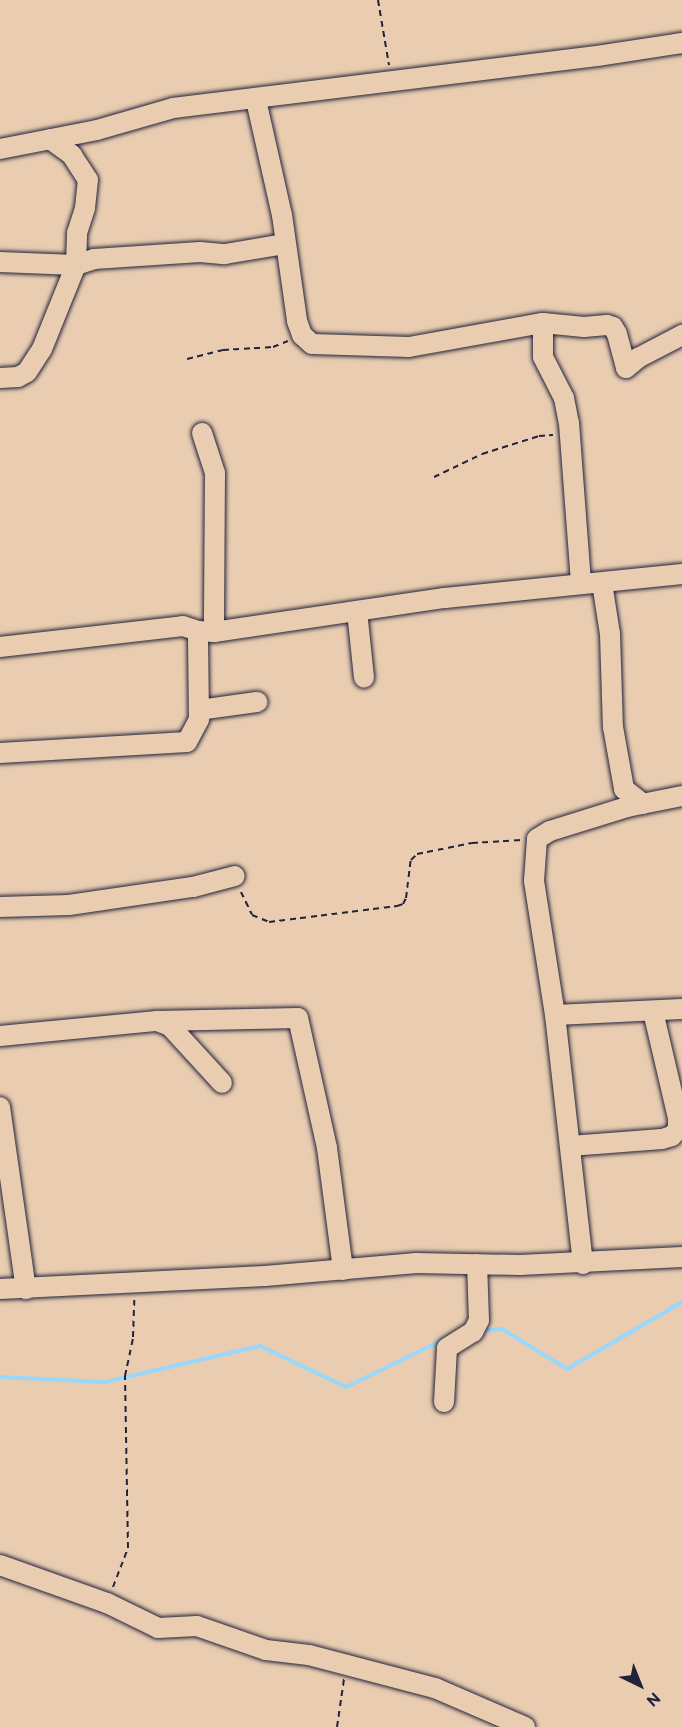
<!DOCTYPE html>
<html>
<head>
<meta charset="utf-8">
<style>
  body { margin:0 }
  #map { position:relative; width:682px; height:1727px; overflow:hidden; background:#eacdb1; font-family:"Balsamiq Sans",sans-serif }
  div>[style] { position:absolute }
  .stream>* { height:4px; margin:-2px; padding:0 2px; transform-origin:2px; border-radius:2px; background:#9ad8fb }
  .path>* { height:2px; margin-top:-1px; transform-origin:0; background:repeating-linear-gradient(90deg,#22223b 0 6px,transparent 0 10.5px) }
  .roads { filter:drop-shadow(0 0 2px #22223b) drop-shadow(0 0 2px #22223b) }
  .minor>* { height:20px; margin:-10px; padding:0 10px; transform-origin:10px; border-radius:10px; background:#eacdb1 }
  span { translate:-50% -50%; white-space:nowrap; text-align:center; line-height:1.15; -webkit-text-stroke:4.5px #eacdb1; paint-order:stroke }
  .north { position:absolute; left:610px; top:1655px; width:60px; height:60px; -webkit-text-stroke:4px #eacdb1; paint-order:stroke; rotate:137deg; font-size:16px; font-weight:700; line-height:24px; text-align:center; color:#22223b }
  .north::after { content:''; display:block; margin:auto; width:21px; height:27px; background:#22223b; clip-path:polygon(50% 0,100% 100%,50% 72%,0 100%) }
</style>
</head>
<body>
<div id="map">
  <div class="stream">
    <i style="left:482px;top:1331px;width:20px;rotate:-6deg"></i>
    <i style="left:502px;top:1329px;width:76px;rotate:31.6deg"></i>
    <i style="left:567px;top:1369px;width:133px;rotate:-30.2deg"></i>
    <i style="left:0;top:1377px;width:105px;rotate:2.7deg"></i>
    <i style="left:105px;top:1382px;width:159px;rotate:-13.1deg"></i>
    <i style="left:260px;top:1346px;width:95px;rotate:25.5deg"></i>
    <i style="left:346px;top:1387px;width:119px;rotate:-25.9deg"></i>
  </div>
  <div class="path">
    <i style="left:378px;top:0;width:66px;rotate:80.4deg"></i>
    <i style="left:187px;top:359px;width:37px;rotate:-14deg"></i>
    <i style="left:223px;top:350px;width:50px;rotate:-3.4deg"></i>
    <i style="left:273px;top:347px;width:16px;rotate:-22deg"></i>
    <i style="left:434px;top:477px;width:53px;rotate:-25.6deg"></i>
    <i style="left:482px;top:454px;width:60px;rotate:-17.5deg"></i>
    <i style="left:539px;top:436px;width:14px;rotate:-4deg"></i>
    <i style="left:241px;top:892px;width:25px;rotate:64deg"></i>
    <i style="left:252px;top:915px;width:18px;rotate:22deg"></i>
    <i style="left:269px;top:922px;width:129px;rotate:-7.1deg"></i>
    <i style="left:397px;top:906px;width:6px;rotate:-18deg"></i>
    <i style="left:403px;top:904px;width:7px;rotate:-63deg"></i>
    <i style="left:406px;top:898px;width:38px;rotate:-83deg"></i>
    <i style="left:411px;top:860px;width:8px;rotate:-45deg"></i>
    <i style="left:417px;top:854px;width:56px;rotate:-11.3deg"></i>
    <i style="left:472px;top:843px;width:50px;rotate:-3.4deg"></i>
    <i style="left:113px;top:1587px;width:42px;rotate:-69deg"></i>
    <i style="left:128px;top:1548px;width:172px;rotate:-91deg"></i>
    <i style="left:125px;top:1376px;width:40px;rotate:-78deg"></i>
    <i style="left:133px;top:1337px;width:37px;rotate:-88deg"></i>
    <i style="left:337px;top:1727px;width:49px;rotate:-81.7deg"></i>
  </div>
  <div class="roads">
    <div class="minor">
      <i style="left:256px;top:100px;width:118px;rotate:77.3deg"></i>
      <i style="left:282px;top:215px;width:107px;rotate:81.9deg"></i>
      <i style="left:297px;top:321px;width:15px;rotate:70deg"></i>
      <i style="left:302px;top:335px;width:13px;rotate:42deg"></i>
      <i style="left:312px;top:344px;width:97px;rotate:1.8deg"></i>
      <i style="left:409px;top:347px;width:136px;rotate:-10.2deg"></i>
      <i style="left:543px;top:323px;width:41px;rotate:5.6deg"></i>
      <i style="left:584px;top:327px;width:23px;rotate:-5deg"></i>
      <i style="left:607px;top:325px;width:6px;rotate:18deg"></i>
      <i style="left:613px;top:327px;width:8px;rotate:60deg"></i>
      <i style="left:617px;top:334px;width:35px;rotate:75deg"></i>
      <i style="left:626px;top:368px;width:16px;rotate:-40deg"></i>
      <i style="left:638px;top:358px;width:50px;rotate:-27.6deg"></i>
      <i style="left:0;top:149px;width:99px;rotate:-11.1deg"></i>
      <i style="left:97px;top:130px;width:79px;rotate:-16.1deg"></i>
      <i style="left:173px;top:108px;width:427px;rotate:-7deg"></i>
      <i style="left:597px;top:56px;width:86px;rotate:-8.7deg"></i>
      <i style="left:0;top:262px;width:76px;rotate:2.3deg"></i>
      <i style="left:76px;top:265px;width:32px;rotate:-88deg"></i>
      <i style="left:77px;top:233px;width:26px;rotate:-72deg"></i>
      <i style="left:85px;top:208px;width:28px;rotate:-84deg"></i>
      <i style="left:88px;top:180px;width:30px;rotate:-123deg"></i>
      <i style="left:72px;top:155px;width:27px;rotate:-144deg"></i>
      <i style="left:543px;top:323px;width:34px;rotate:90deg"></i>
      <i style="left:543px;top:357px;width:46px;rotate:62.9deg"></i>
      <i style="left:564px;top:398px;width:25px;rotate:79deg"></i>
      <i style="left:569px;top:423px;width:161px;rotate:85.7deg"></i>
      <i style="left:0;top:378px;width:18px;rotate:-3deg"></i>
      <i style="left:18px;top:377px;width:10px;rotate:-29deg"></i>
      <i style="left:27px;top:372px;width:27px;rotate:-57deg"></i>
      <i style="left:42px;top:349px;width:91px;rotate:-68deg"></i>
      <i style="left:76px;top:265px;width:19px;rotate:-18deg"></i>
      <i style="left:94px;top:259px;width:106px;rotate:-3.8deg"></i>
      <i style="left:200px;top:252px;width:25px;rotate:5deg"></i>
      <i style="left:225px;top:254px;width:61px;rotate:-9.5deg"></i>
      <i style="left:202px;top:433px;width:42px;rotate:72deg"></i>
      <i style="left:215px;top:473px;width:159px;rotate:90.4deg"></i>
      <i style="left:602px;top:583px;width:52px;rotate:81.1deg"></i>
      <i style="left:610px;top:634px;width:93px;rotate:88.2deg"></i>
      <i style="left:613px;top:727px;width:63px;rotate:79.9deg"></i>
      <i style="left:624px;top:789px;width:24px;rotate:38deg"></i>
      <i style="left:357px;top:611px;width:67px;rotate:84deg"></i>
      <i style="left:0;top:647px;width:184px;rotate:-6.5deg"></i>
      <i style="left:183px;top:626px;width:16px;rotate:18deg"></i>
      <i style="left:198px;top:631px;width:16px;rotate:4deg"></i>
      <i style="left:214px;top:632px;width:233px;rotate:-8.4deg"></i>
      <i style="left:445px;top:598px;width:238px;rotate:-5.8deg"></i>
      <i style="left:199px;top:710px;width:59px;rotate:-7.9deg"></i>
      <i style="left:0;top:753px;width:187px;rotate:-3.4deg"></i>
      <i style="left:187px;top:742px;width:26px;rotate:-62deg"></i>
      <i style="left:199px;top:719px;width:88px;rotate:-90.7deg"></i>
      <i style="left:0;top:907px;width:69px;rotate:-1.7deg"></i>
      <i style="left:69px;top:905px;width:125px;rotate:-8.3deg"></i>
      <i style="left:193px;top:887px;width:43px;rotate:-14.7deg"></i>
      <i style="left:555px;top:1015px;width:127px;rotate:-2.7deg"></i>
      <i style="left:157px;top:1021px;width:141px;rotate:-1.2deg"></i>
      <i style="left:298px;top:1018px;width:133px;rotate:77.4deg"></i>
      <i style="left:327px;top:1148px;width:123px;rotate:82.5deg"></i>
      <i style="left:0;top:1036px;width:158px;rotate:-5.5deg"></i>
      <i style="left:157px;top:1021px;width:14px;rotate:21deg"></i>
      <i style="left:170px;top:1026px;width:77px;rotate:47.6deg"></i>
      <i style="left:0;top:1107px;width:184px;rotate:81.9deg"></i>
      <i style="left:570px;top:1146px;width:92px;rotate:-4.4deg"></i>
      <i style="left:662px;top:1139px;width:10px;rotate:-17deg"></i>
      <i style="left:672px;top:1136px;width:9px;rotate:-49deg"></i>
      <i style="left:678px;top:1129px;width:11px;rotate:-90deg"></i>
      <i style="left:678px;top:1118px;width:110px;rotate:-103.2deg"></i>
      <i style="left:583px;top:1264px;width:251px;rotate:-96.4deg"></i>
      <i style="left:555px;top:1015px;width:136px;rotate:-98.9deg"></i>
      <i style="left:534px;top:881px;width:42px;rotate:-85.9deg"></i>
      <i style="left:537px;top:839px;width:15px;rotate:-32deg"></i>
      <i style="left:550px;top:831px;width:81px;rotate:-17.3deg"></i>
      <i style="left:627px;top:807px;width:56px;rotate:-11.3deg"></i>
      <i style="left:0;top:1289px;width:265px;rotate:-2.8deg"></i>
      <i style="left:265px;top:1276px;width:152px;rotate:-4.9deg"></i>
      <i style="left:416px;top:1263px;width:104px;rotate:1.1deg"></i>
      <i style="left:520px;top:1265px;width:162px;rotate:-2.8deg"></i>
      <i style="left:444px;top:1402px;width:54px;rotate:-86.8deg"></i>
      <i style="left:447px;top:1348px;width:31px;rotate:-32deg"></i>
      <i style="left:473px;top:1332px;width:13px;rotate:-63deg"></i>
      <i style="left:479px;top:1320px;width:56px;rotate:-92deg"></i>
      <i style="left:0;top:1565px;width:114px;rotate:19.6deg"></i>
      <i style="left:107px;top:1603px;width:57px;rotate:26.1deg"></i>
      <i style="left:158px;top:1628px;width:39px;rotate:-3deg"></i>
      <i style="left:197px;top:1626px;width:73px;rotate:19.2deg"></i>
      <i style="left:266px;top:1650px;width:43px;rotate:6.6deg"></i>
      <i style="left:309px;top:1655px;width:130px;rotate:14.7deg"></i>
      <i style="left:435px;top:1688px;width:98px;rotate:23.4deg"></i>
    </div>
  </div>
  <div class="north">N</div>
</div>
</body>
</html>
